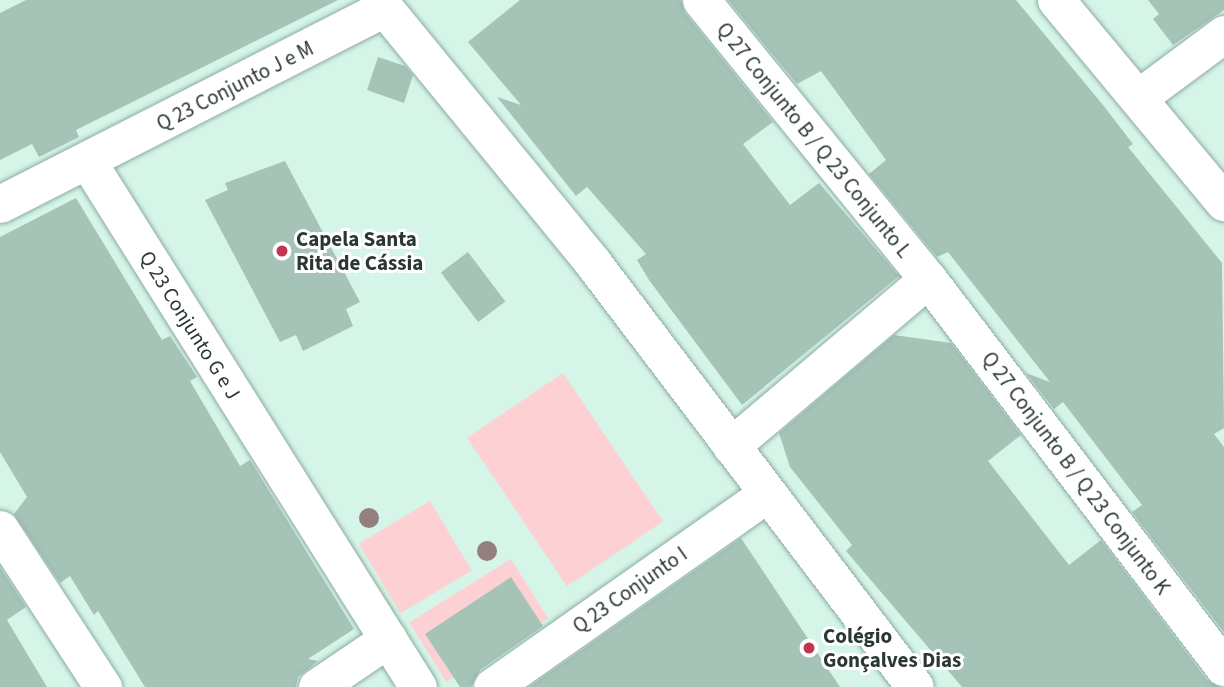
<!DOCTYPE html>
<html>
<head>
<meta charset="utf-8">
<style>
  body { margin:0 }
  #map { position:relative; width:1224px; height:687px; overflow:hidden; background:#d5f5e8; font-family:"Source Sans 3",sans-serif }
  div>[style] { position:absolute }
  .green>* { inset:0; background:#fdd1d3; transform-origin:0 0 }
  .building>* { inset:0; background:#a5c4b7; transform-origin:0 0 }
  .roads { filter:drop-shadow(0 0 2px #8eaca0) drop-shadow(0 0 2px #8eaca0) }
  .street>* { height:37px; margin:-18.5px; padding:0 18.5px; transform-origin:18.5px; border-radius:18.5px; background:#fff }
  .trees>* { width:20px; height:20px; margin:-10px; border-radius:50%; background:#927f7e }
  .dots>* { width:19px; height:19px; translate:-50% -50%; box-sizing:border-box; border:4px solid #fff; border-radius:50% }
  span { translate:-50% -50%; white-space:nowrap; text-align:center; line-height:1.15; -webkit-text-stroke:6px #fff; paint-order:stroke }
  .street-label { font-size:21px; color:#2b3732 }
  .poi-label { font-size:21px; color:#2b3732; font-weight:700 }
  .left { translate:0 -50%; text-align:left }
</style>
</head>
<body>
<div id="map">
  <div class="green">
    <i style="left:563px;top:373px;width:179px;height:116px;rotate:56deg"></i>
    <i style="left:430px;top:501px;width:81px;height:83px;rotate:59deg"></i>
    <i style="left:511px;top:559px;width:70px;height:120px;rotate:58deg"></i>
  </div>
  <div class="building">
    <i style="clip-path:polygon(26px 0,338px 0,76px 130px,79px 137px,39px 157px,32px 144px,0 160px,0 13px)"></i>
    <i style="clip-path:polygon(520px 0,681px 0,685px 13px,773px 122px,743px 144px,790px 205px,819px 183px,899px 276px,742px 405px,649px 280px,637px 260px,646px 254px,587px 187px,576px 196px,497px 97px,521px 105px,468px 42px)"></i>
    <i style="clip-path:polygon(728px 0,1016px 0,1103px 105px,1133px 144px,1128px 147px,1222px 263px,1224px 428px,1214px 434px,1224px 447px,1224px 632px,1132px 512px,1142px 505px,1063px 402px,1054px 409px,1026px 373px,1050px 382px,948px 252px,937px 257px,869px 174px,886px 160px,821px 71px,797px 84px)"></i>
    <i style="clip-path:polygon(1148px 0,1224px 0,1224px 10px,1173px 45px,1153px 19px,1159px 14px)"></i>
    <i style="clip-path:polygon(378px 57px,405px 66px,413px 75px,404px 103px,367px 90px)"></i>
    <i style="clip-path:polygon(285px 161px,360px 302px,346px 309px,353px 326px,303px 351px,296px 335px,280px 342px,205px 200px,228px 190px,225px 183px)"></i>
    <i style="clip-path:polygon(76px 198px,162px 340px,170px 336px,197px 377px,190px 381px,240px 466px,250px 460px,354px 629px,308px 659px,318px 661px,298px 677px,296px 687px,145px 687px,98px 611px,94px 615px,70px 576px,60px 583px,14px 514px,27px 497px,0 452px,0 237px)"></i>
    <i style="left:468px;top:252px;width:62px;height:34px;rotate:53deg"></i>
    <i style="clip-path:polygon(894px 335px,951px 343px,1021px 435px,988px 461px,1069px 565px,1101px 540px,1207px 680px,1220px 687px,962px 687px,846px 551px,852px 545px,790px 467px,779px 433px)"></i>
    <i style="clip-path:polygon(741px 538px,840px 687px,529px 687px)"></i>
    <i style="clip-path:polygon(0 567px,26px 607px,7px 620px,47px 687px,0 687px)"></i>
    <i style="clip-path:polygon(511px 577px,543px 626px,480px 670px,471px 687px,460px 687px,425px 634px)"></i>
  </div>
  <div class="roads">
    <div class="street">
      <i style="left:378px;top:0;width:340px;rotate:50.7deg"></i>
      <i style="left:593px;top:263px;width:532px;rotate:52.79deg"></i>
      <i style="left:701px;top:0;width:360px;rotate:50.9deg"></i>
      <i style="left:928px;top:279px;width:488px;rotate:52.7deg"></i>
      <i style="left:1056px;top:0;width:263px;rotate:50.3deg"></i>
      <i style="left:1139px;top:97px;width:106px;rotate:-36.5deg"></i>
      <i style="left:88px;top:162px;width:620px;rotate:57.85deg"></i>
      <i style="left:0;top:204px;width:430px;rotate:-27deg"></i>
      <i style="left:731px;top:446px;width:258px;rotate:-40.3deg"></i>
      <i style="left:0;top:529px;width:189px;rotate:56.9deg"></i>
      <i style="left:317px;top:687px;width:86px;rotate:-34.1deg"></i>
      <i style="left:492px;top:687px;width:336px;rotate:-35.1deg"></i>
    </div>
  </div>
  <div class="trees">
    <i style="left:369px;top:518px"></i>
    <i style="left:487px;top:551px"></i>
  </div>
  <div class="dots">
    <i style="left:282px;top:251px;background:#c4344f"></i>
    <i style="left:809px;top:648px;background:#c4344f"></i>
  </div>
  <div class="street-label">
    <span style="left:235px;top:86px;rotate:-27deg">Q 23 Conjunto J e M</span>
    <span style="left:814px;top:140px;rotate:51deg">Q 27 Conjunto B / Q 23 Conjunto L</span>
    <span style="left:190px;top:325px;rotate:58deg">Q 23 Conjunto G e J</span>
    <span style="left:1076px;top:473px;rotate:53deg">Q 27 Conjunto B / Q 23 Conjunto K</span>
    <span style="left:630px;top:590px;rotate:-35deg">Q 23 Conjunto I</span>
  </div>
  <div class="poi-label">
    <span class="left" style="left:296px;top:251px">Capela Santa<br>Rita de Cássia</span>
    <span class="left" style="left:823px;top:648px">Colégio<br>Gonçalves Dias</span>
  </div>
</div>
</body>
</html>
